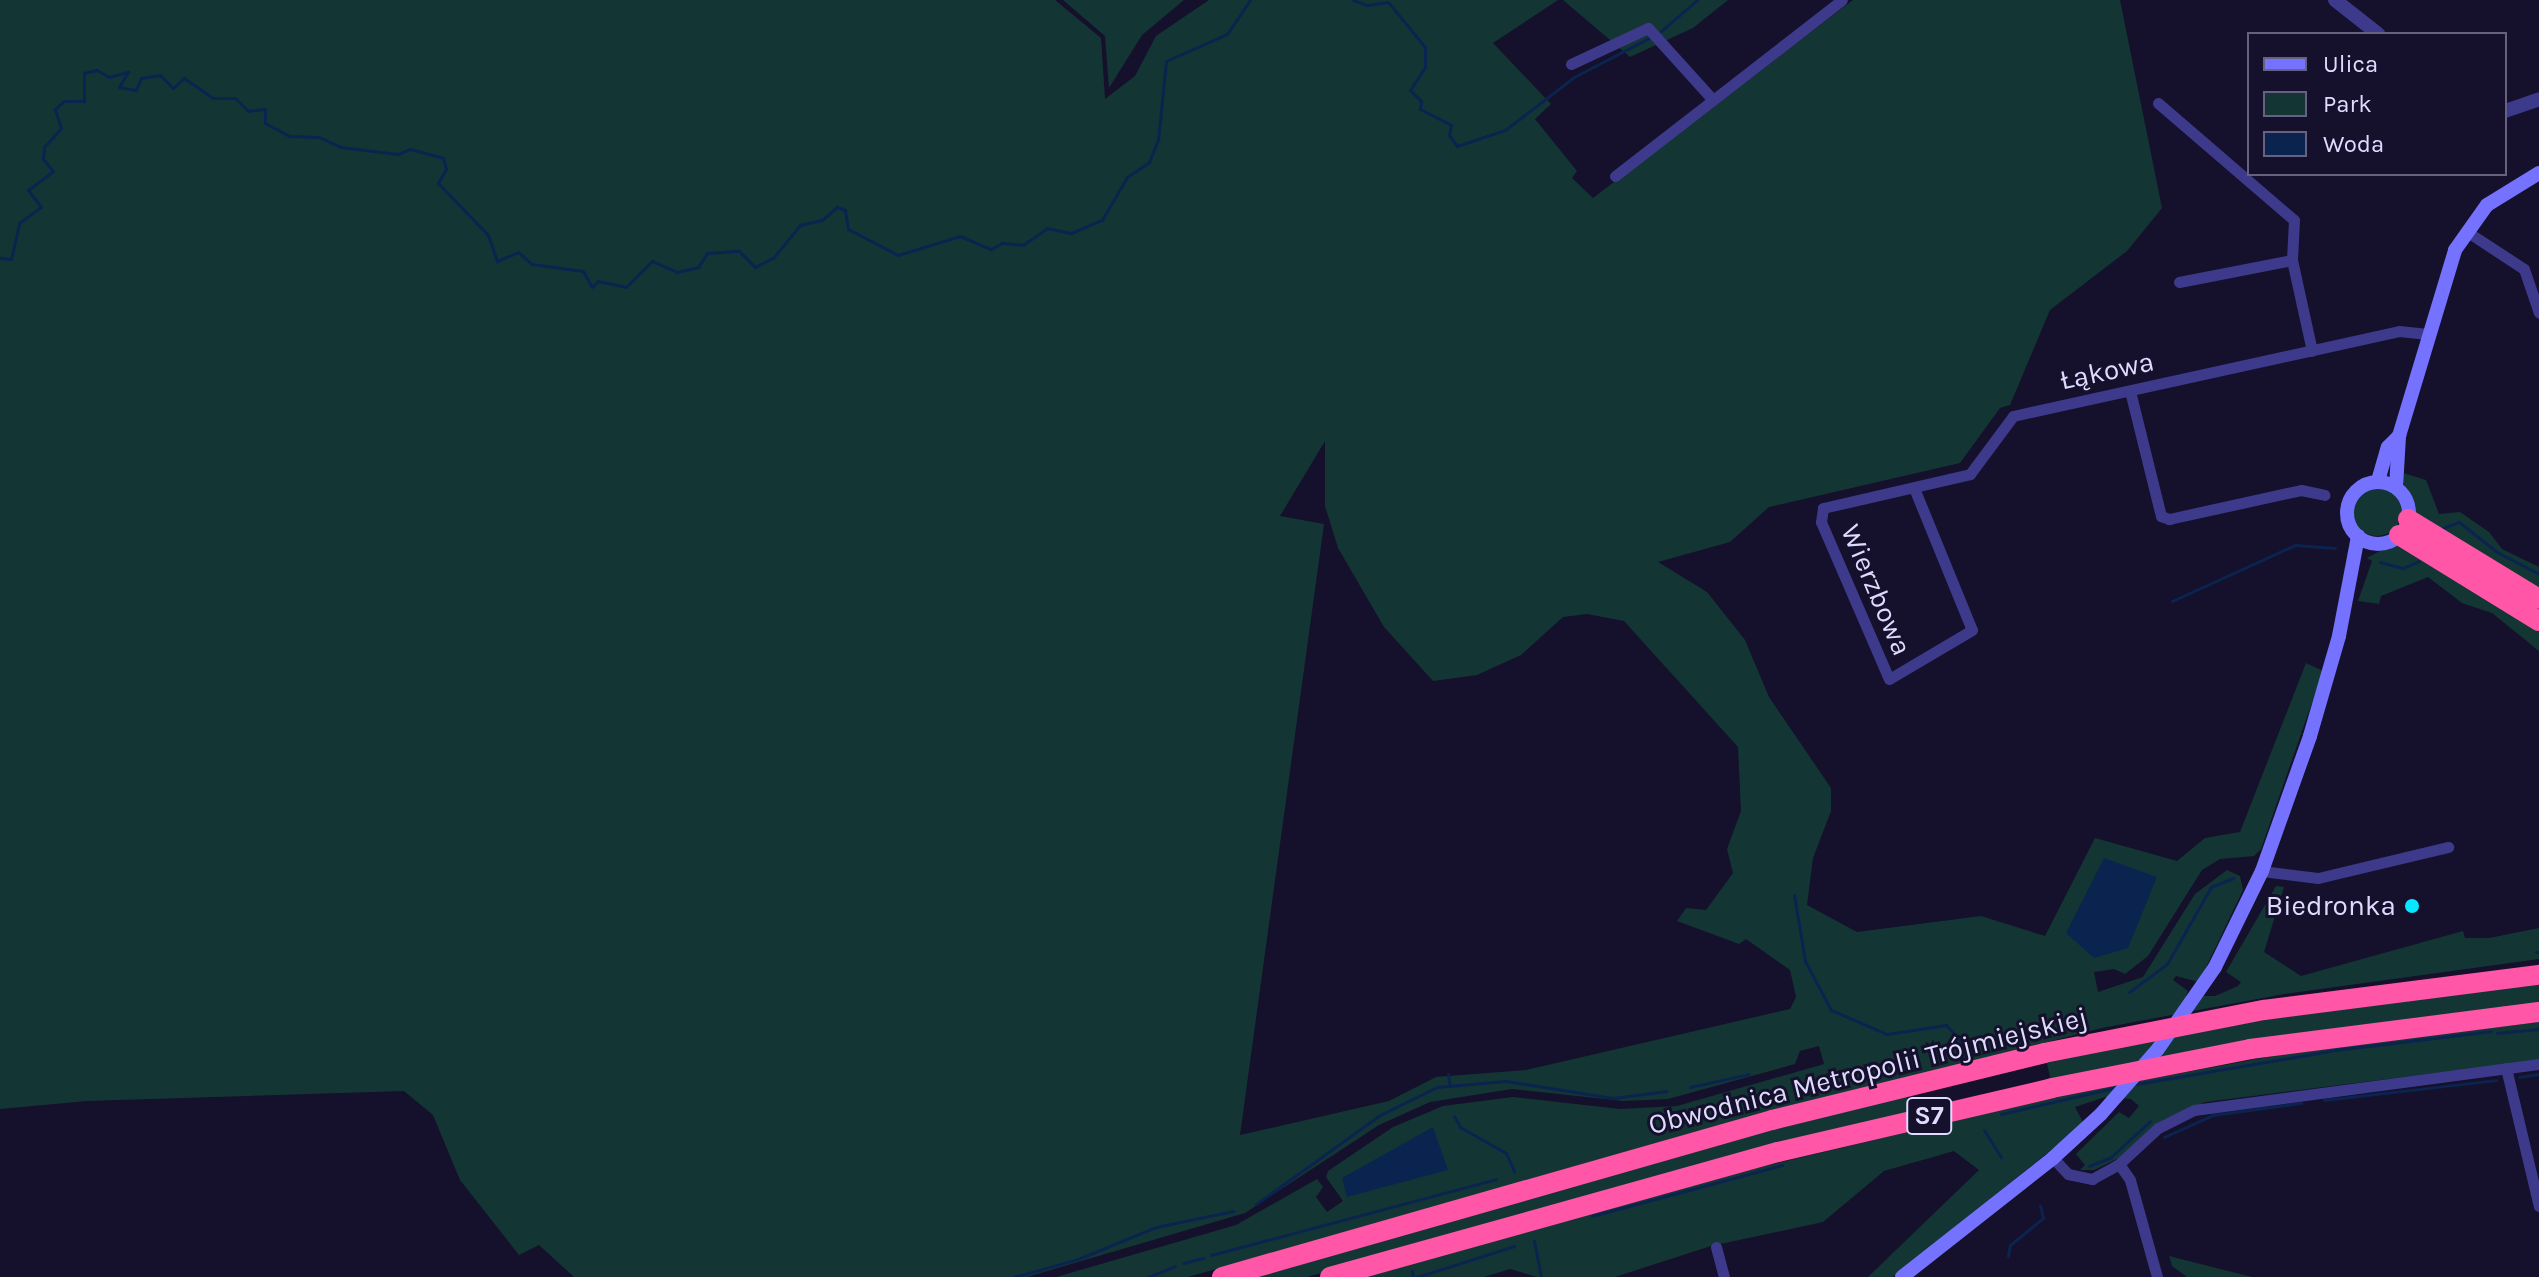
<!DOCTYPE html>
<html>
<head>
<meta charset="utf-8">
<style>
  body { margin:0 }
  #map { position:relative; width:2539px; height:1277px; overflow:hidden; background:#15102b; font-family:Karla,sans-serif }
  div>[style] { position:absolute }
  .green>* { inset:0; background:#133634 }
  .round { border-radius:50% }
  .water>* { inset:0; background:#0b244f }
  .stream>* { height:3px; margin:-1.5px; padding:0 1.5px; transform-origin:1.5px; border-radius:1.5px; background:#0b244f }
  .minor>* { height:11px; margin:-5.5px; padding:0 5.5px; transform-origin:5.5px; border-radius:5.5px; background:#3d3a8c }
  .tertiary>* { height:14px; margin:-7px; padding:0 7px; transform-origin:7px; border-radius:7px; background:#3d3a8c }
  .secondary>* { height:14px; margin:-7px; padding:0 7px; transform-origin:7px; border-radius:7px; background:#7572ff }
  .secondary>.ring { margin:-7px; padding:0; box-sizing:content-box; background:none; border:14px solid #7572ff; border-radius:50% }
  .motorway>* { height:20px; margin:-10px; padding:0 10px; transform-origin:10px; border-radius:10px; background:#ff56a7 }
  .dots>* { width:22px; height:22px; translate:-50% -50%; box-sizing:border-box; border:4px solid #15102b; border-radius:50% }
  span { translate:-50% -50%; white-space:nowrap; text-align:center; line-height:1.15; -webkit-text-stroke:6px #15102b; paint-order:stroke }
  .shield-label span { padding:2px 6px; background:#15102b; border:2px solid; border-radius:6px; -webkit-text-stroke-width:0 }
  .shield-label { font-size:26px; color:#dfdbff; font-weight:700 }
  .street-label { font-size:28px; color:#dfdbff }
  .poi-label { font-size:28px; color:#dfdbff }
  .right { translate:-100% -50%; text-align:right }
  .legend { position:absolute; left:2247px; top:32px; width:260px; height:144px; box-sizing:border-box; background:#15102b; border:2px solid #666180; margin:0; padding:10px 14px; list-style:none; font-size:24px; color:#dfdbff }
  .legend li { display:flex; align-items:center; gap:16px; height:40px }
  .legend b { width:40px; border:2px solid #666180 }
</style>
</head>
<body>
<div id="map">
  <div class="green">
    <i style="clip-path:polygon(evenodd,0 0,1055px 0,1101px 38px,1105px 99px,1135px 76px,1156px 36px,1209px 0,1558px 0,1493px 43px,1551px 104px,1535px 119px,1577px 171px,1572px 178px,1593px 198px,1853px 0,2120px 0,2162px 208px,2127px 251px,2050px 310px,2010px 405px,2000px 408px,1960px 463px,1769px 507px,1730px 542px,1658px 562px,1707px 592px,1745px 640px,1769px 697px,1831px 788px,1831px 811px,1813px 858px,1807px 905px,1857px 932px,1981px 916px,2045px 936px,2095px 838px,2177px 861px,2205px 838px,2240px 832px,2306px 663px,2323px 671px,2261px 849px,2254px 856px,2220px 859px,2202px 870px,2148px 956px,2125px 974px,2114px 969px,2094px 972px,2098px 992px,2143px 977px,2195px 894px,2227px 870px,2240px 876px,2243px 890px,2199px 982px,2176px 976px,2173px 980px,2188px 991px,2186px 996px,2215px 996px,2238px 986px,2241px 982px,2226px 972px,2276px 886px,2284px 887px,2264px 952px,2301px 976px,2463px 931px,2465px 938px,2489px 938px,2539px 928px,2539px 959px,2284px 994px,2102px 1028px,1684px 1135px,1188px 1277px,1056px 1277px,1236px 1225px,1317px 1179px,1323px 1187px,1316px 1197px,1327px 1212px,1343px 1201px,1326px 1177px,1328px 1171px,1393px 1127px,1443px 1106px,1513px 1097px,1620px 1109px,1677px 1106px,1824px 1064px,1819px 1046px,1800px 1051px,1795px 1064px,1668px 1099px,1623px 1101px,1512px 1089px,1430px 1102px,1379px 1125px,1245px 1213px,1027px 1277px,574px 1277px,539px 1245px,519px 1255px,460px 1180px,433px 1115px,404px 1091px,87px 1101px,0 1109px,0 0,1325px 441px,1325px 506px,1338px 548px,1384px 627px,1433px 681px,1477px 675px,1521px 655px,1563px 617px,1587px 614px,1624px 621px,1738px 747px,1741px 811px,1727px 849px,1733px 873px,1706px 910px,1686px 908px,1677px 921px,1739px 944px,1746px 939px,1790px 970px,1796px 997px,1790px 1009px,1526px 1070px,1436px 1077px,1389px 1101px,1240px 1135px,1324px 524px,1280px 516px,1325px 441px)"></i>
    <i style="clip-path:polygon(1063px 0,1184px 0,1142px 35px,1109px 88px,1105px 36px)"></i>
    <i style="clip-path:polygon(1563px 0,1728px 0,1693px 28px,1630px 57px)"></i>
    <i style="clip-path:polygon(2400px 472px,2426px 480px,2439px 514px,2460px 512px,2489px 532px,2502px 549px,2539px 567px,2539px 590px,2413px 512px)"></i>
    <i class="round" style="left:2352px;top:486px;width:50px;height:50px"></i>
    <i style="clip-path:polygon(2396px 542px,2539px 628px,2539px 651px,2492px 613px,2462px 603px,2428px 577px,2381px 596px,2379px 604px,2358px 601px,2372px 561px,2367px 558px)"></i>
    <i style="clip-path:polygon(2539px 980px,2539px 1005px,2051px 1081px,2046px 1059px,2278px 1014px)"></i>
    <i style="clip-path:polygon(2539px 1022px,2539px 1060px,2205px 1102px,2163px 1120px,2121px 1157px,2094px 1170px,2080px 1170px,2085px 1165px,2076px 1154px,2119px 1112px,2129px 1118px,2139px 1106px,2131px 1099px,2105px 1097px,2075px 1107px,2083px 1122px,2077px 1129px,1893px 1277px,1868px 1277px,1979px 1170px,1954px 1151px,1884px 1171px,1823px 1222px,1711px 1246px,1615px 1277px,1537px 1277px,1510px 1269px,1484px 1277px,1364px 1277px,1757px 1168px,2062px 1095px,2295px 1052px)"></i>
    <i style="clip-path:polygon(1906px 1092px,1910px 1113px,1307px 1277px,1244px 1277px)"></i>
    <i style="clip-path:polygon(2169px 1256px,2252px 1277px,2187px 1277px,2172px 1266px)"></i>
  </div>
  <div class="water">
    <i style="clip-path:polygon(2104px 858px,2157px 877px,2128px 948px,2094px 958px,2066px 933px)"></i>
    <i style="clip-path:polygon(1433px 1127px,1448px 1170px,1347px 1197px,1342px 1178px)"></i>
  </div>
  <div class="stream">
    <i style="left:1353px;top:0;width:15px;rotate:20deg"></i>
    <i style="left:1367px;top:5px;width:21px;rotate:-8deg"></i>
    <i style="left:1388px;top:2px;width:58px;rotate:50.6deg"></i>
    <i style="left:1425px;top:47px;width:20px;rotate:90deg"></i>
    <i style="left:1425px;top:67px;width:27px;rotate:123deg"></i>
    <i style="left:1410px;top:90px;width:16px;rotate:45deg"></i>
    <i style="left:1421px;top:101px;width:8px;rotate:97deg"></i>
    <i style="left:1420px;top:109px;width:35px;rotate:27deg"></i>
    <i style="left:1451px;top:125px;width:10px;rotate:101deg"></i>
    <i style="left:1449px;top:135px;width:14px;rotate:54deg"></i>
    <i style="left:1457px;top:146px;width:51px;rotate:-18.4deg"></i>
    <i style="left:1505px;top:130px;width:87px;rotate:-37.5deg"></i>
    <i style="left:1574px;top:77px;width:87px;rotate:-27.5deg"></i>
    <i style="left:1661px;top:31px;width:48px;rotate:-40.7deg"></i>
    <i style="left:0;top:258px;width:11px;rotate:5deg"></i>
    <i style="left:11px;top:259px;width:37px;rotate:-77deg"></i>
    <i style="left:19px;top:223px;width:27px;rotate:-36deg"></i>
    <i style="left:41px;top:207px;width:21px;rotate:-127deg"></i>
    <i style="left:28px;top:190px;width:31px;rotate:-37deg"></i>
    <i style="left:53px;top:171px;width:16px;rotate:-130deg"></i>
    <i style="left:43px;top:159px;width:12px;rotate:-85deg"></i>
    <i style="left:44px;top:147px;width:25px;rotate:-48deg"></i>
    <i style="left:61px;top:128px;width:20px;rotate:-108deg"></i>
    <i style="left:55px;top:109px;width:12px;rotate:-42deg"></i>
    <i style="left:64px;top:101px;width:20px"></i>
    <i style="left:84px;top:101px;width:28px;rotate:-90deg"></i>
    <i style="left:84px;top:73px;width:13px;rotate:-13deg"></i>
    <i style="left:97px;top:70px;width:14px;rotate:30deg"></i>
    <i style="left:109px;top:77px;width:20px;rotate:-15deg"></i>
    <i style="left:128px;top:72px;width:17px;rotate:121deg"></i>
    <i style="left:119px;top:87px;width:17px;rotate:10deg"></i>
    <i style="left:136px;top:90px;width:13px;rotate:-67deg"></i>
    <i style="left:141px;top:78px;width:19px;rotate:-9deg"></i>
    <i style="left:160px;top:75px;width:18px;rotate:45deg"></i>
    <i style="left:173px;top:88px;width:15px;rotate:-42deg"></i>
    <i style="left:184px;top:78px;width:35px;rotate:35deg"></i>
    <i style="left:213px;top:98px;width:22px"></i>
    <i style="left:235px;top:98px;width:18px;rotate:45deg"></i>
    <i style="left:248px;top:111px;width:17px;rotate:-7deg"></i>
    <i style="left:265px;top:109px;width:14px;rotate:90deg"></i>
    <i style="left:265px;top:123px;width:27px;rotate:28deg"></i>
    <i style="left:289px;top:136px;width:30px;rotate:2deg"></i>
    <i style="left:319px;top:137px;width:23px;rotate:25deg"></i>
    <i style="left:340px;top:147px;width:58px;rotate:6.9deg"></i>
    <i style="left:398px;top:154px;width:13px;rotate:-23deg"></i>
    <i style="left:410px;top:149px;width:34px;rotate:15deg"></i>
    <i style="left:443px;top:158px;width:11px;rotate:75deg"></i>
    <i style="left:446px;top:169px;width:16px;rotate:120deg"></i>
    <i style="left:438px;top:183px;width:72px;rotate:46.1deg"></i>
    <i style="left:488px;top:235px;width:28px;rotate:71deg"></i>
    <i style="left:497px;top:261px;width:23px;rotate:-23deg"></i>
    <i style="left:518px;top:252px;width:18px;rotate:41deg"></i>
    <i style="left:532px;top:264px;width:51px;rotate:7.8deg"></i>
    <i style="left:583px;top:271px;width:18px;rotate:61deg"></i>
    <i style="left:592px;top:287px;width:8px;rotate:-45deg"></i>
    <i style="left:598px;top:281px;width:29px;rotate:12deg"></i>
    <i style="left:626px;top:287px;width:37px;rotate:-45deg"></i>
    <i style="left:652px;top:261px;width:27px;rotate:24deg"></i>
    <i style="left:677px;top:272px;width:22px;rotate:-13deg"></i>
    <i style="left:698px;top:267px;width:17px;rotate:-57deg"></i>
    <i style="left:707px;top:253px;width:32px;rotate:-4deg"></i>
    <i style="left:739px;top:251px;width:23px;rotate:45deg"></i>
    <i style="left:755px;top:267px;width:20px;rotate:-27deg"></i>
    <i style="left:773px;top:258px;width:43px;rotate:-50.7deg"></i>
    <i style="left:800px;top:225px;width:23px;rotate:-13deg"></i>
    <i style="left:822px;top:220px;width:20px;rotate:-41deg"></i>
    <i style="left:837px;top:207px;width:9px;rotate:21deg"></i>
    <i style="left:845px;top:210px;width:19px;rotate:81deg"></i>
    <i style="left:848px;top:229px;width:56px;rotate:27.5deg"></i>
    <i style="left:898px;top:255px;width:65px;rotate:-17deg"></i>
    <i style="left:960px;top:236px;width:34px;rotate:23deg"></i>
    <i style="left:991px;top:249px;width:13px;rotate:-29deg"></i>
    <i style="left:1002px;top:243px;width:21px;rotate:5deg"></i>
    <i style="left:1023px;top:245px;width:29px;rotate:-35deg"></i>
    <i style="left:1047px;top:228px;width:25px;rotate:12deg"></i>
    <i style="left:1071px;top:233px;width:34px;rotate:-23deg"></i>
    <i style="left:1102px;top:220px;width:50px;rotate:-59.8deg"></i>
    <i style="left:1127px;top:177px;width:27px;rotate:-34deg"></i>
    <i style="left:1149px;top:162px;width:24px;rotate:-68deg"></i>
    <i style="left:1158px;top:140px;width:79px;rotate:-84.2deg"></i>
    <i style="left:1166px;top:61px;width:67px;rotate:-23.9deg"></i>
    <i style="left:1227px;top:34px;width:41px;rotate:-55.9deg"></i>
    <i style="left:2443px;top:528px;width:17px;rotate:-21deg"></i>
    <i style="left:2459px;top:522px;width:48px;rotate:38.3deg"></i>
    <i style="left:2497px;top:552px;width:47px;rotate:27.6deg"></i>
    <i style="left:2380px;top:562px;width:24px;rotate:15deg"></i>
    <i style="left:2403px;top:568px;width:17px;rotate:-24deg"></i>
    <i style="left:2172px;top:601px;width:135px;rotate:-24.5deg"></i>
    <i style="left:2295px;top:545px;width:40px;rotate:4.3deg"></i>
    <i style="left:1794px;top:895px;width:67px;rotate:80.5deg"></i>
    <i style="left:1805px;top:961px;width:55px;rotate:62deg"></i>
    <i style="left:1831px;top:1010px;width:61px;rotate:23.2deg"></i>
    <i style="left:1887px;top:1034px;width:60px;rotate:-8.7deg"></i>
    <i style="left:1946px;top:1025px;width:26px;rotate:47deg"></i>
    <i style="left:2536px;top:952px;width:3px"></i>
    <i style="left:2129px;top:992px;width:47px;rotate:-36.4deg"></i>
    <i style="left:2167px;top:964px;width:89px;rotate:-60.3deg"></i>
    <i style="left:2211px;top:887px;width:24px;rotate:-22deg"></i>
    <i style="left:2497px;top:1033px;width:42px;rotate:-5.4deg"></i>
    <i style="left:1448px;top:1074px;width:12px;rotate:81deg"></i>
    <i style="left:2519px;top:1077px;width:20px;rotate:-9deg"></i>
    <i style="left:2137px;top:1084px;width:201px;rotate:-9.7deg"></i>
    <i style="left:2335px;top:1050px;width:157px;rotate:-6.9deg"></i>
    <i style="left:1690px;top:1087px;width:60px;rotate:-12.4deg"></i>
    <i style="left:2324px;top:1100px;width:173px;rotate:-6.6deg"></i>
    <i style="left:2001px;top:1114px;width:120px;rotate:-13deg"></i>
    <i style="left:1454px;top:1116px;width:13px;rotate:61deg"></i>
    <i style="left:1460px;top:1127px;width:53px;rotate:29.5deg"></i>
    <i style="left:1506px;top:1153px;width:20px;rotate:66deg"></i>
    <i style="left:1984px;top:1130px;width:32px;rotate:58deg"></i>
    <i style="left:2164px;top:1137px;width:54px;rotate:-24.2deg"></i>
    <i style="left:2213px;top:1115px;width:89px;rotate:-7.8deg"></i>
    <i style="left:2089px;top:1166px;width:24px;rotate:-22deg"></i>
    <i style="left:2111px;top:1157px;width:53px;rotate:-42.7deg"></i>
    <i style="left:1256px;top:1204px;width:153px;rotate:-35.7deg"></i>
    <i style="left:1380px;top:1115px;width:64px;rotate:-26.2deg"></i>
    <i style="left:1437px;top:1087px;width:69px;rotate:-5deg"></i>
    <i style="left:1506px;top:1081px;width:108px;rotate:9deg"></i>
    <i style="left:1613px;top:1098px;width:54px;rotate:-7.4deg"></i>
    <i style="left:1592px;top:1216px;width:197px;rotate:-15deg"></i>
    <i style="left:1534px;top:1241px;width:37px;rotate:79deg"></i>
    <i style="left:1211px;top:1255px;width:295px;rotate:-14.9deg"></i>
    <i style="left:2008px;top:1256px;width:11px;rotate:-80deg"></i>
    <i style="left:2010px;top:1245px;width:43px;rotate:-39.3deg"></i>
    <i style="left:2043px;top:1218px;width:13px;rotate:-103deg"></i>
    <i style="left:1183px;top:1263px;width:21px;rotate:-14deg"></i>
    <i style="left:1412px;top:1271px;width:6px;rotate:81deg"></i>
    <i style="left:1014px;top:1277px;width:66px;rotate:-15.7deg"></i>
    <i style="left:1078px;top:1259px;width:84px;rotate:-22.3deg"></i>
    <i style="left:1156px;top:1227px;width:79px;rotate:-11.7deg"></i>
    <i style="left:1148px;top:1277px;width:29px;rotate:-22deg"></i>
    <i style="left:1417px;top:1277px;width:102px;rotate:-17.7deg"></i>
  </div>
  <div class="minor">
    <i style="left:1571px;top:64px;width:85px;rotate:-25.1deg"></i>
    <i style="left:1648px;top:28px;width:97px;rotate:47.9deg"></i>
    <i style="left:2158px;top:103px;width:179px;rotate:40.7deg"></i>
    <i style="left:2294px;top:220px;width:40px;rotate:92.9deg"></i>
    <i style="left:2292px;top:260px;width:93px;rotate:77.6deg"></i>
    <i style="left:1615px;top:176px;width:287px;rotate:-37.8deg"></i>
    <i style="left:2466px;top:231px;width:69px;rotate:33.2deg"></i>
    <i style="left:2524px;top:269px;width:46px;rotate:71.2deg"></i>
    <i style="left:2179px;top:282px;width:115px;rotate:-11deg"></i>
    <i style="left:2130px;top:391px;width:129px;rotate:76.1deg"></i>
    <i style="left:2161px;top:516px;width:9px;rotate:21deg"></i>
    <i style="left:2169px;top:519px;width:135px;rotate:-12.4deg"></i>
    <i style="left:2301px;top:490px;width:24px;rotate:12deg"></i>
    <i style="left:1914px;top:488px;width:153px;rotate:67.8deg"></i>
    <i style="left:1972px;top:630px;width:96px;rotate:149.4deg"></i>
    <i style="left:1889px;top:679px;width:171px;rotate:-113.4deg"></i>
    <i style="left:1821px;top:522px;width:14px;rotate:-82deg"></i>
    <i style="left:1823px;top:508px;width:151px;rotate:-13deg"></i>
    <i style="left:1970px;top:474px;width:72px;rotate:-53.4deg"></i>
    <i style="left:2013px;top:416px;width:395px;rotate:-12.4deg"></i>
    <i style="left:2399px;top:331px;width:31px;rotate:6deg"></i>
    <i style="left:2262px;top:871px;width:56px;rotate:7.1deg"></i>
    <i style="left:2318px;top:878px;width:134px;rotate:-13.4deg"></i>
    <i style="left:2506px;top:1068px;width:142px;rotate:76.6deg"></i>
    <i style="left:2053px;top:1158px;width:22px;rotate:47deg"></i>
    <i style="left:2068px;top:1174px;width:25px;rotate:12deg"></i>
    <i style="left:2092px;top:1179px;width:31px;rotate:-29deg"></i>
    <i style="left:2119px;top:1164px;width:53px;rotate:-42.7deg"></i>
    <i style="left:2158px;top:1128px;width:40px;rotate:-26.6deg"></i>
    <i style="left:2194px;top:1110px;width:348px;rotate:-7.6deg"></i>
    <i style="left:2119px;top:1164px;width:19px;rotate:55deg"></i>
    <i style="left:2130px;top:1180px;width:101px;rotate:74.4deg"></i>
    <i style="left:1716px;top:1247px;width:31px;rotate:75deg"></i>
  </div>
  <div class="tertiary">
    <i style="left:2335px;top:0;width:55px;rotate:38.3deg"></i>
    <i style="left:2505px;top:111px;width:36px;rotate:-19deg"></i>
  </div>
  <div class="secondary">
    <i style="left:2378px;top:481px;width:35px;rotate:-74deg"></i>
    <i style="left:2388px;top:447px;width:16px;rotate:-45deg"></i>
    <i class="ring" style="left:2347px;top:482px;width:48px;height:48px"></i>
    <i style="left:2396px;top:487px;width:51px;rotate:-86.6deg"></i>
    <i style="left:2399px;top:436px;width:194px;rotate:-73.2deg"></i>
    <i style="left:2455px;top:250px;width:55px;rotate:-54.6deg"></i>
    <i style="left:2487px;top:205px;width:61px;rotate:-31.6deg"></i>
    <i style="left:1902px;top:1277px;width:192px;rotate:-38.2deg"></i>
    <i style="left:2053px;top:1158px;width:65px;rotate:-42.5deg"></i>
    <i style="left:2101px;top:1114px;width:86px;rotate:-48.8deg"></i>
    <i style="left:2158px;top:1049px;width:100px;rotate:-55.2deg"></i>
    <i style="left:2215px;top:967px;width:107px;rotate:-63.9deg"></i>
    <i style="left:2262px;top:871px;width:143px;rotate:-70.4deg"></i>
    <i style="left:2310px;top:736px;width:104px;rotate:-73.8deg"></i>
    <i style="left:2339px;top:636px;width:102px;rotate:-79.2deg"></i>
  </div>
  <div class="motorway">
    <i style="left:2408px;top:519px;width:153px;rotate:31.4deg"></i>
    <i style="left:2399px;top:535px;width:164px;rotate:31.6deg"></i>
    <i style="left:1222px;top:1277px;width:572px;rotate:-15.93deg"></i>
    <i style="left:1772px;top:1120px;width:280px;rotate:-13.8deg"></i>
    <i style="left:2044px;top:1053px;width:224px;rotate:-11.1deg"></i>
    <i style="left:2264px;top:1010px;width:277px;rotate:-7.3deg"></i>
    <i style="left:1330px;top:1277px;width:465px;rotate:-15.6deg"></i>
    <i style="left:1778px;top:1152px;width:281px;rotate:-13.1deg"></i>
    <i style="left:2052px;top:1088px;width:202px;rotate:-11.1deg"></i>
    <i style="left:2250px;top:1049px;width:291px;rotate:-7.3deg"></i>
  </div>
  <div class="dots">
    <i style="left:2412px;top:906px;background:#07e7ff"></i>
  </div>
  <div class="shield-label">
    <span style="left:1929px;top:1116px">S7</span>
  </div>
  <div class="street-label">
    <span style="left:2107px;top:371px;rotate:-12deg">Łąkowa</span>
    <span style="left:1876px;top:590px;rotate:67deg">Wierzbowa</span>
    <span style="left:1868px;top:1071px;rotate:-14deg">Obwodnica Metropolii Trójmiejskiej</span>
  </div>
  <div class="poi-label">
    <span class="right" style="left:2396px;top:906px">Biedronka</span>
  </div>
  <ul class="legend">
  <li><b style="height:10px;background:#7572ff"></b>Ulica</li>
  <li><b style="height:22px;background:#133634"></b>Park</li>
  <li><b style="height:22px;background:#0b244f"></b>Woda</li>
  </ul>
</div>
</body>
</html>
